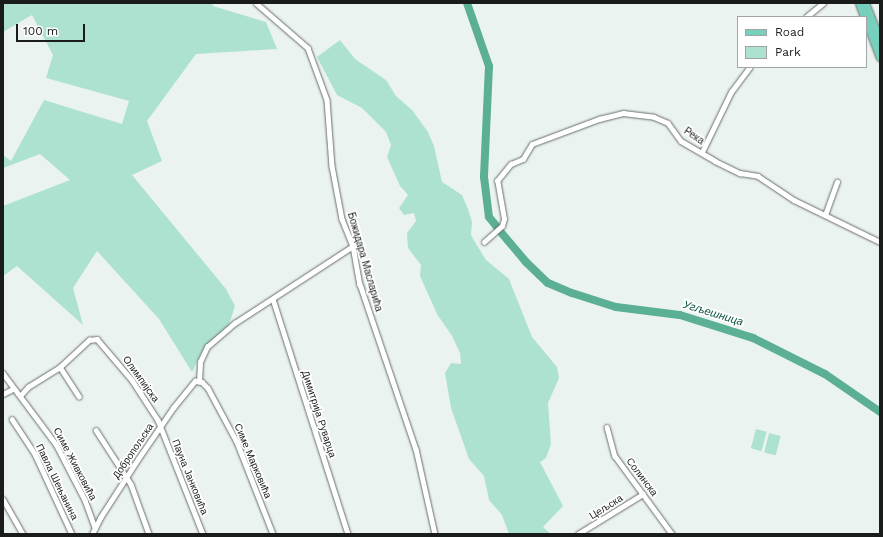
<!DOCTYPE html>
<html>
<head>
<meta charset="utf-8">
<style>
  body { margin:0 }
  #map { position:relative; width:883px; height:537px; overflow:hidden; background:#ebf3f0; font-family:"Work Sans",sans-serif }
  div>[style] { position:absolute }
  .green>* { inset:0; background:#aee2d0; transform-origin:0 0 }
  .river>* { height:8px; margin:-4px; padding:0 4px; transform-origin:4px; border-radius:4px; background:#5aaf95 }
  .roads { filter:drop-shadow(0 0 1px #686e6c) drop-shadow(0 0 1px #686e6c) }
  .minor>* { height:4.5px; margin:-2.25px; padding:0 2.25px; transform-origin:2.25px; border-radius:2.25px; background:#fff }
  .primary>* { height:7px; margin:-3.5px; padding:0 3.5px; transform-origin:3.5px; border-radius:3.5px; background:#76d0bc }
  span { translate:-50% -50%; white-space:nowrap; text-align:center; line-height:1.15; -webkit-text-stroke:3.5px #fff; paint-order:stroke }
  .street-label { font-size:10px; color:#1a1c1b }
  .water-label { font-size:11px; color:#085241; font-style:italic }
  .frame { position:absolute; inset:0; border:4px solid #1a1c1b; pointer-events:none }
  .legend { position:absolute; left:737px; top:16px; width:130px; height:52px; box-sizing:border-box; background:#fff; border:1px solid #a3a4a4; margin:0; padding:5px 7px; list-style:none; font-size:12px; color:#1a1c1b }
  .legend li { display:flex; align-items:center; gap:8px; height:20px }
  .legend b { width:20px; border:1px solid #a3a4a4 }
  .scale { position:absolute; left:16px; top:24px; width:69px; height:18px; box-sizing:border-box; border:2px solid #1a1c1b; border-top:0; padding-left:5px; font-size:12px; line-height:14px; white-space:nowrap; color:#1a1c1b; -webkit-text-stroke:3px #fff; paint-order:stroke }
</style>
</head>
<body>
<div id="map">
  <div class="green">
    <i style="clip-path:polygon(3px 3px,212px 3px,213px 6px,266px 22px,277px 49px,196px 54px,147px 121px,162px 161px,132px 175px,226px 289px,235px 306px,228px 328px,204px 347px,192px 372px,159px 319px,97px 251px,73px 288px,83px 325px,17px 266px,3px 276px,3px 206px,70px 180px,40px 154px,3px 168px,3px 155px,11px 161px,44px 100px,122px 124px,129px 101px,46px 78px,53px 55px,32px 15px,3px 32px)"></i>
    <i style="clip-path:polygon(340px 40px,355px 59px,386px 80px,396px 96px,412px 110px,428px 132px,434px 146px,442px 182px,462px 195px,468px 209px,472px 222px,471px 235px,475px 242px,486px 260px,509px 279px,532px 337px,557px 367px,559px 378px,548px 403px,551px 444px,546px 458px,540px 462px,563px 506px,543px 527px,551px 534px,509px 534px,502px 515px,489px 500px,484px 476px,469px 459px,451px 408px,445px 373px,451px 363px,461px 364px,460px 353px,452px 336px,437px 314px,420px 276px,421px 265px,408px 248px,407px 233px,416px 221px,414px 213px,404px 215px,399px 208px,408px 195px,400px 186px,387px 157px,391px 145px,386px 132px,362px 108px,337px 95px,317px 57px)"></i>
    <i style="left:756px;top:429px;width:11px;height:20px;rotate:15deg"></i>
    <i style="left:769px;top:433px;width:12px;height:20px;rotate:14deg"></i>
  </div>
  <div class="river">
    <i style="left:467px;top:3px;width:67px;rotate:70.8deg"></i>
    <i style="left:489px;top:66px;width:111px;rotate:92.6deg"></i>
    <i style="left:484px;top:177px;width:40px;rotate:82.9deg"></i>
    <i style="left:489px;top:217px;width:14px;rotate:51deg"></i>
    <i style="left:499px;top:230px;width:42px;rotate:49.8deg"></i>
    <i style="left:526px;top:262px;width:30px;rotate:44deg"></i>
    <i style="left:548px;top:283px;width:26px;rotate:23deg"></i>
    <i style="left:572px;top:293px;width:46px;rotate:17.7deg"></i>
    <i style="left:616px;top:307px;width:64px;rotate:7.1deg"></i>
    <i style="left:680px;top:315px;width:77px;rotate:17.5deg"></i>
    <i style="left:753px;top:338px;width:80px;rotate:26.6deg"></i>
    <i style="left:825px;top:374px;width:67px;rotate:34.6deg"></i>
  </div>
  <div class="roads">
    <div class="minor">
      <i style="left:256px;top:3px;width:69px;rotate:40.9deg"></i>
      <i style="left:308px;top:48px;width:55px;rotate:69.9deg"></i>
      <i style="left:327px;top:100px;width:66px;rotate:85.7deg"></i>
      <i style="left:332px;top:166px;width:54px;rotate:79.3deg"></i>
      <i style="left:342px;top:219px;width:29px;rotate:68deg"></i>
      <i style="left:353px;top:246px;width:39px;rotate:80deg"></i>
      <i style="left:360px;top:284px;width:174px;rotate:71.3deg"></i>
      <i style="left:416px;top:449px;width:87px;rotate:77.4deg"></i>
      <i style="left:806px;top:17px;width:22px;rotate:-39deg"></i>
      <i style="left:702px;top:152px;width:67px;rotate:-64.2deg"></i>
      <i style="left:731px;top:92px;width:31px;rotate:-53deg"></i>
      <i style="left:825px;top:215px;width:35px;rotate:-70deg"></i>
      <i style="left:484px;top:242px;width:24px;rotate:-42deg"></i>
      <i style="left:502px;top:226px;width:7px;rotate:-74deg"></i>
      <i style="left:504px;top:219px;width:39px;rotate:-100deg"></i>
      <i style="left:497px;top:181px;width:22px;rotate:-51deg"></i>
      <i style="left:511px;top:164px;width:13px;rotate:-23deg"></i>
      <i style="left:523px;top:159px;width:17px;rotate:-59deg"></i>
      <i style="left:532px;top:144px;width:72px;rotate:-20.5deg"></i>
      <i style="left:599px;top:119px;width:25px;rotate:-14deg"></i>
      <i style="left:623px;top:113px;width:31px;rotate:7deg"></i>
      <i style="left:654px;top:117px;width:15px;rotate:23deg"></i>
      <i style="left:668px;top:123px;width:22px;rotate:54deg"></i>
      <i style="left:681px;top:141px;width:39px;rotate:30deg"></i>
      <i style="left:715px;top:161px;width:28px;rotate:26deg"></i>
      <i style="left:740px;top:173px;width:18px;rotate:9deg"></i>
      <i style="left:758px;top:176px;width:43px;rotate:33.7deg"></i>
      <i style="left:794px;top:200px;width:96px;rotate:26deg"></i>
      <i style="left:273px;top:299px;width:247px;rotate:72.3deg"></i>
      <i style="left:60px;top:367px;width:35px;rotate:57deg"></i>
      <i style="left:3px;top:373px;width:89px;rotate:53.3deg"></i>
      <i style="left:56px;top:444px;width:63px;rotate:62.6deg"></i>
      <i style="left:85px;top:500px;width:30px;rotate:70deg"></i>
      <i style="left:199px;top:382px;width:20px;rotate:-87deg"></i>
      <i style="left:200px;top:362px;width:17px;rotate:-65deg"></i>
      <i style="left:207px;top:347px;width:37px;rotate:-41deg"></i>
      <i style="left:235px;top:323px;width:141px;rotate:-33.1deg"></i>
      <i style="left:3px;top:394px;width:11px;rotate:-27deg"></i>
      <i style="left:20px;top:396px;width:12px;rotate:-48deg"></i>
      <i style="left:28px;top:387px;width:38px;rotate:-32deg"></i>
      <i style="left:60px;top:367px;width:40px;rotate:-43deg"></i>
      <i style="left:89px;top:340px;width:8px;rotate:-7deg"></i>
      <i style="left:97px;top:339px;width:54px;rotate:49.5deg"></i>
      <i style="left:132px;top:380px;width:48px;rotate:57deg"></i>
      <i style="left:158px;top:420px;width:123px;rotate:68.5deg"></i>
      <i style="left:12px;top:419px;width:42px;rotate:56.7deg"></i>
      <i style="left:35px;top:454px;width:88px;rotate:65.2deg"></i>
      <i style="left:607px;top:427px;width:30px;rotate:75deg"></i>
      <i style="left:615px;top:456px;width:97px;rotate:53.8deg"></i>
      <i style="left:96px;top:430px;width:64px;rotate:57.1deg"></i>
      <i style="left:131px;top:484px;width:53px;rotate:70.2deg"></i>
      <i style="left:3px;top:499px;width:40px;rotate:60.3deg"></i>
      <i style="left:92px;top:534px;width:18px;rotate:-63deg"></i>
      <i style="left:100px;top:518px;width:70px;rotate:-57.2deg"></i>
      <i style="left:138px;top:459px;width:62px;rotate:-55.5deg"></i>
      <i style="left:173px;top:408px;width:35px;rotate:-51deg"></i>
      <i style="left:195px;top:381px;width:7px;rotate:8deg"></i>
      <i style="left:202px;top:382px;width:8px;rotate:45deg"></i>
      <i style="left:208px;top:388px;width:61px;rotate:61.8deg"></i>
      <i style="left:237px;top:442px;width:99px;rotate:68.6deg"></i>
      <i style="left:578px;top:534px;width:76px;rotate:-31.6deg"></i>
    </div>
    <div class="primary">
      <i style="left:859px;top:3px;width:15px;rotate:70deg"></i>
      <i style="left:865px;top:3px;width:40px;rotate:68deg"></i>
      <i style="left:866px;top:21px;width:39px;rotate:69deg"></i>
    </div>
  </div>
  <div class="street-label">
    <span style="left:694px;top:136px;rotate:34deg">Река</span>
    <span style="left:365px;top:262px;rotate:74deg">Божидара Масларића</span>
    <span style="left:141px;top:379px;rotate:54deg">Олимпијска</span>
    <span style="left:319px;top:414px;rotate:72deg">Димитрија Руварца</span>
    <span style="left:133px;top:451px;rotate:-56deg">Добропољска</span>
    <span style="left:253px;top:461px;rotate:67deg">Симе Марковића</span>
    <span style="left:75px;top:464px;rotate:62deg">Симе Живковића</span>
    <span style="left:190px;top:477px;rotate:68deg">Пауна Јанковића</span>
    <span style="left:642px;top:477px;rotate:53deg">Солинска</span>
    <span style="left:57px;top:482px;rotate:64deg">Павла Шењанина</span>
    <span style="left:606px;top:507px;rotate:-32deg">Цељска</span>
  </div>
  <div class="water-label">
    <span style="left:713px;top:314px;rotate:17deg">Угљешница</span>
  </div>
  <div class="frame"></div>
  <ul class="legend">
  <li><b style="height:5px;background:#76d0bc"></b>Road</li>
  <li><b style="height:11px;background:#aee2d0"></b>Park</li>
  </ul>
  <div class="scale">100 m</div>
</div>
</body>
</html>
